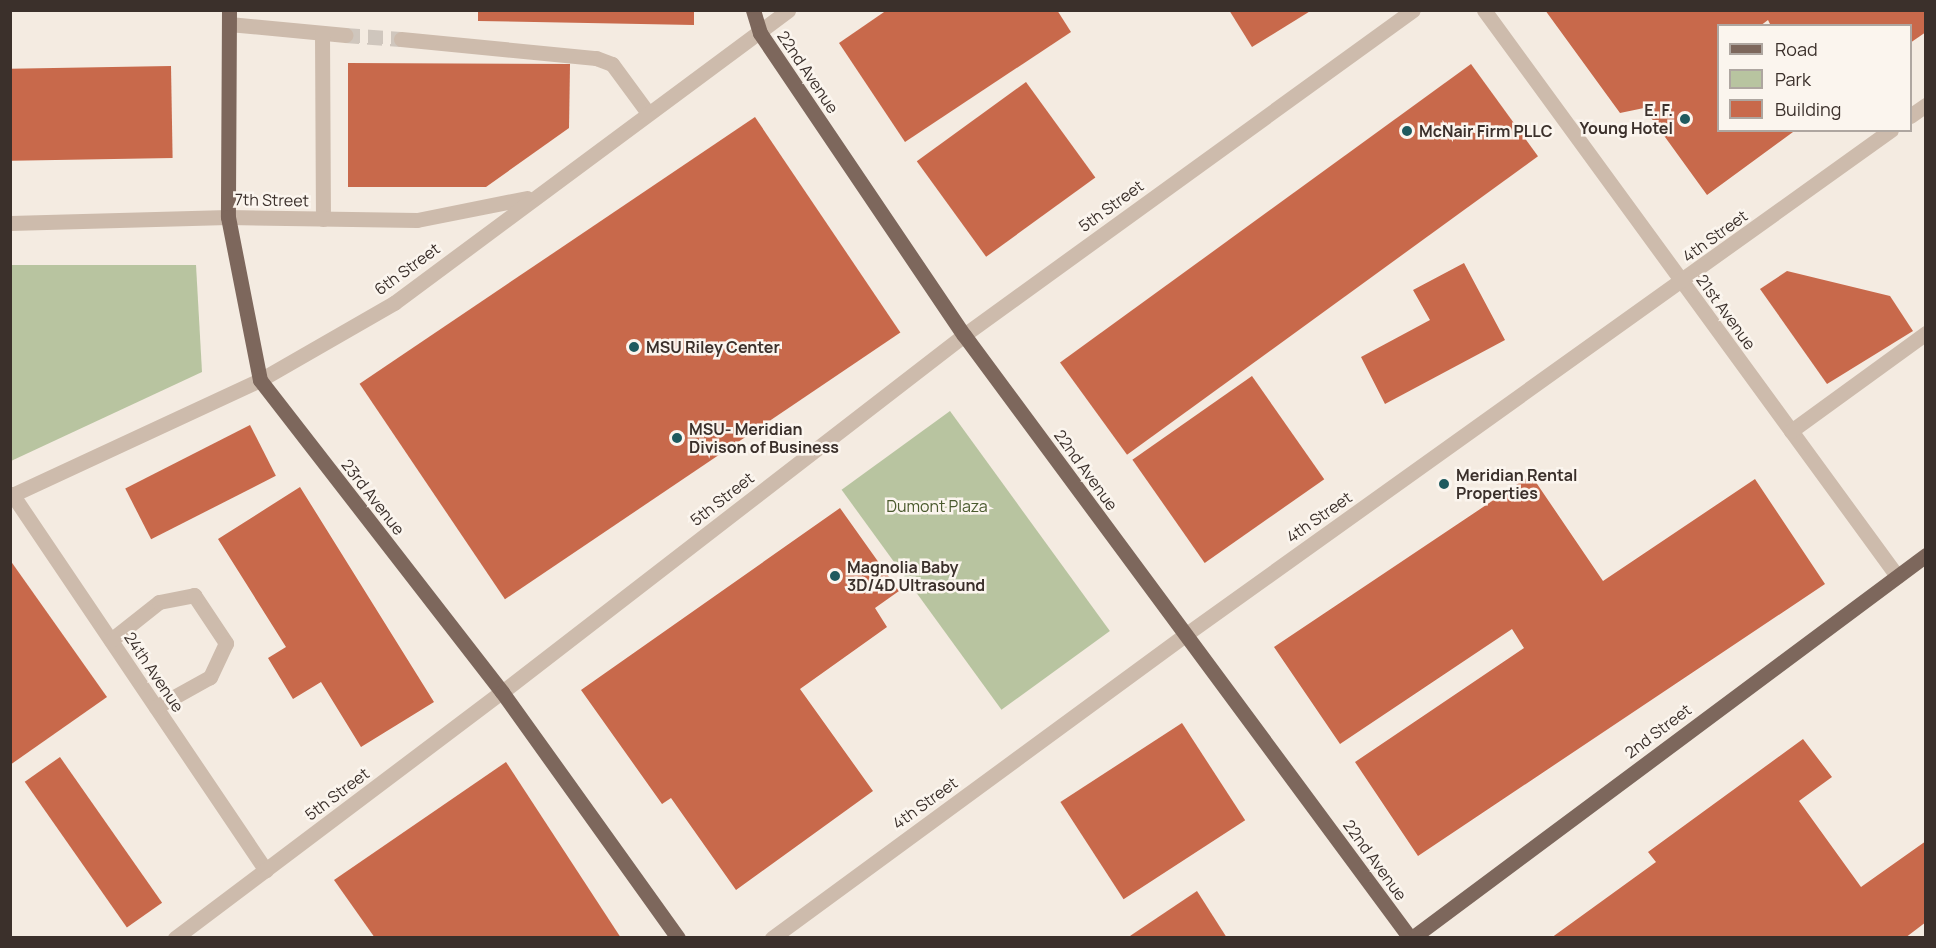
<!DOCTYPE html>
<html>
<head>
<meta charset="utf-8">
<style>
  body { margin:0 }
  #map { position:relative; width:1936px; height:948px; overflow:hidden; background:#f4ebe1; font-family:Manrope,sans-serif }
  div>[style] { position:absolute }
  .green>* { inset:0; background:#b8c4a0; transform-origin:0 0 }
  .building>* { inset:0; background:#c8694b; transform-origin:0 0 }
  .minor-tunnel>* { height:15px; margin-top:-7.5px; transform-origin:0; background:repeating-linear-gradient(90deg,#cfc6bd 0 15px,transparent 0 23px) }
  .minor>* { height:15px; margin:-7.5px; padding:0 7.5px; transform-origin:7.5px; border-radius:7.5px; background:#cdbbac }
  .major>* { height:15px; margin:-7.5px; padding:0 7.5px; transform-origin:7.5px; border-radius:7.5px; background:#7d675c }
  .dots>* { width:16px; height:16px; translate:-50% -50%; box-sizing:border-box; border:3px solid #fbf5ee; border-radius:50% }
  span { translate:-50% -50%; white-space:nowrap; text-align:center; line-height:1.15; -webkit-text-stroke:5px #fbf5ee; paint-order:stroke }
  .street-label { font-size:16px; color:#3b302b }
  .poi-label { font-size:16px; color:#3b302b; font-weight:700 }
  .right { translate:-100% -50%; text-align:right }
  .left { translate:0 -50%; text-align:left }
  .park-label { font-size:16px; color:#4a5a2e }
  .frame { position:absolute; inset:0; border:12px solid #3b302b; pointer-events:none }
  .legend { position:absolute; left:1717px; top:24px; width:195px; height:108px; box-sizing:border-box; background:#fbf5ee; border:2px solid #aea6a0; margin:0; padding:8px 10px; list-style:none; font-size:18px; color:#3b302b }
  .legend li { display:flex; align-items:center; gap:12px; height:30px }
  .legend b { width:30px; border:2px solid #aea6a0 }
</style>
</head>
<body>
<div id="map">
  <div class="green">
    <i style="clip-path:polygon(10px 265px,196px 265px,202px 372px,11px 461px)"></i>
    <i style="left:950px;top:411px;width:272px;height:134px;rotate:54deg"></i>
  </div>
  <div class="building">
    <i style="clip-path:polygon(478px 10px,694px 10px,694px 25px,478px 21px)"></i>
    <i style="clip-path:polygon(887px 10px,1057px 10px,1071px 32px,905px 142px,839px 43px)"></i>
    <i style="clip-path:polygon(1229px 10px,1312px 10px,1252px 47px)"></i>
    <i style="clip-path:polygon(1545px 10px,1926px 10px,1926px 32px,1910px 43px,1910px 26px,1771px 26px,1768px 20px,1760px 26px,1718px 26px,1718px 130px,1793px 132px,1707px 195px,1644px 108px,1620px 113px)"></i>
    <i style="clip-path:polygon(348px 63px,570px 64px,569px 128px,486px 187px,348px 187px)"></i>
    <i style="left:1471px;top:64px;width:114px;height:508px;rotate:54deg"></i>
    <i style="left:171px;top:66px;width:92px;height:161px;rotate:89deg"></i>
    <i style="left:1026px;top:82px;width:118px;height:135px;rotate:54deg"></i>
    <i style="left:755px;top:117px;width:260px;height:477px;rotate:56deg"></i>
    <i style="clip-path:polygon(1464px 263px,1505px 340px,1385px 404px,1361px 357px,1430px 320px,1413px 290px)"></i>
    <i style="clip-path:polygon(1787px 271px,1890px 296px,1913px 331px,1827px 384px,1760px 289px)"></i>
    <i style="left:1252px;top:376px;width:126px;height:146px;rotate:55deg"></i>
    <i style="left:250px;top:425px;width:57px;height:140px;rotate:63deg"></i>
    <i style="clip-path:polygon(1531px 475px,1603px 581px,1755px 479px,1825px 584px,1418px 856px,1355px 762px,1524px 648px,1512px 629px,1340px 744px,1274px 647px)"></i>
    <i style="clip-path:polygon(300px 487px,434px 702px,361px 747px,321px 682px,293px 699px,268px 658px,286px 647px,218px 539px)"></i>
    <i style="clip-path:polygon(840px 508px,899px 591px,875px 608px,887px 627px,800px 689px,873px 791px,736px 890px,671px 798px,662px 804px,581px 690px)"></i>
    <i style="clip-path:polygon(10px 560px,107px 697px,10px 765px)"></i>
    <i style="left:1182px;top:723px;width:116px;height:145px;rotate:57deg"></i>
    <i style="clip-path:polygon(1803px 739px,1832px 777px,1799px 801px,1861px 887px,1926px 841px,1926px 922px,1905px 938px,1551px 938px,1656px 862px,1648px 852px)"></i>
    <i style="left:60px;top:757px;width:178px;height:43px;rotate:55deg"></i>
    <i style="clip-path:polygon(506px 762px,621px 938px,375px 938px,334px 880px)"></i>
    <i style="clip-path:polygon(1197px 891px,1227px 938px,1127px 938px)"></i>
  </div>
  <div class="minor-tunnel">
    <i style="left:345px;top:35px;width:56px;rotate:4.1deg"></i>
  </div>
  <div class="minor">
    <i style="left:1484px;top:10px;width:701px;rotate:53.88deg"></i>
    <i style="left:229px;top:24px;width:117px;rotate:5.4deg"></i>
    <i style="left:322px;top:34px;width:185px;rotate:89.7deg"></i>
    <i style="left:401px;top:39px;width:196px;rotate:5.6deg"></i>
    <i style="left:596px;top:58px;width:17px;rotate:21deg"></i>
    <i style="left:612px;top:64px;width:61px;rotate:53.7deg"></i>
    <i style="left:1910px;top:116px;width:19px;rotate:-35deg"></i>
    <i style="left:10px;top:223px;width:218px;rotate:-1.6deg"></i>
    <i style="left:228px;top:217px;width:189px;rotate:0.9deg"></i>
    <i style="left:417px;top:220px;width:112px;rotate:-11.3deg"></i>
    <i style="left:1791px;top:431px;width:167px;rotate:-36deg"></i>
    <i style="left:12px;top:494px;width:454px;rotate:56deg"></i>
    <i style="left:10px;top:496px;width:276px;rotate:-24.9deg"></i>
    <i style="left:260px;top:380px;width:155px;rotate:-29.9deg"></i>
    <i style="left:394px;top:303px;width:491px;rotate:-36.6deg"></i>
    <i style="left:111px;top:640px;width:61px;rotate:-38.4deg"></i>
    <i style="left:159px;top:602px;width:36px;rotate:-11deg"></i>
    <i style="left:194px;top:595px;width:58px;rotate:56.3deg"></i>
    <i style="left:226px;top:643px;width:38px;rotate:115deg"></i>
    <i style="left:210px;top:677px;width:62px;rotate:150.9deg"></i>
    <i style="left:175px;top:938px;width:409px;rotate:-37deg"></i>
    <i style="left:502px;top:692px;width:584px;rotate:-37.69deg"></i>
    <i style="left:964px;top:335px;width:554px;rotate:-35.9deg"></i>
    <i style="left:772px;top:938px;width:512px;rotate:-36.27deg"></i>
    <i style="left:1185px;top:635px;width:868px;rotate:-35.58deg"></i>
  </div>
  <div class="major">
    <i style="left:229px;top:10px;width:207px;rotate:90.3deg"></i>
    <i style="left:228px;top:217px;width:166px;rotate:78.9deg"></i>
    <i style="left:260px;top:380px;width:395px;rotate:52.2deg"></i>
    <i style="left:502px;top:692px;width:302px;rotate:54.4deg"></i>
    <i style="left:753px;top:10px;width:24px;rotate:73deg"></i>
    <i style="left:760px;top:33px;width:364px;rotate:56deg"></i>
    <i style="left:964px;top:335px;width:750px;rotate:53.51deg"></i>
    <i style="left:1412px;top:938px;width:641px;rotate:-36.69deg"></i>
  </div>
  <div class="dots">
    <i style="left:1685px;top:119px;background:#1f5a5e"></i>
    <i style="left:1407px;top:131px;background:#1f5a5e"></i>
    <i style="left:634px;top:347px;background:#1f5a5e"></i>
    <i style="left:677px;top:438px;background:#1f5a5e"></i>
    <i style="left:1444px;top:484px;background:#1f5a5e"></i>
    <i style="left:835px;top:576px;background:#1f5a5e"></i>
  </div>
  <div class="street-label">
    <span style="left:808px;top:72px;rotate:56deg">22nd Avenue</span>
    <span style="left:272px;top:200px;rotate:1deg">7th Street</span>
    <span style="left:1111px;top:206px;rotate:-36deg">5th Street</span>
    <span style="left:1715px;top:236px;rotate:-36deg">4th Street</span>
    <span style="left:407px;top:269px;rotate:-36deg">6th Street</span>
    <span style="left:1726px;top:312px;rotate:54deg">21st Avenue</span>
    <span style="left:1086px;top:470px;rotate:54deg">22nd Avenue</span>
    <span style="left:373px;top:497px;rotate:52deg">23rd Avenue</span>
    <span style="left:722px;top:499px;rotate:-38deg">5th Street</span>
    <span style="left:1319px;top:517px;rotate:-35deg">4th Street</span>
    <span style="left:154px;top:672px;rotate:56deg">24th Avenue</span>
    <span style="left:1658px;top:731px;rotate:-37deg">2nd Street</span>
    <span style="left:337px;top:794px;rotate:-37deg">5th Street</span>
    <span style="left:925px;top:803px;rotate:-36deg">4th Street</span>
    <span style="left:1375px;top:860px;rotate:54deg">22nd Avenue</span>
  </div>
  <div class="poi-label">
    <span class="right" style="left:1673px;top:119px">E. F.<br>Young Hotel</span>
    <span class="left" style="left:1419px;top:131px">McNair Firm PLLC</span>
    <span class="left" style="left:646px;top:347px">MSU Riley Center</span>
    <span class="left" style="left:689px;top:438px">MSU- Meridian<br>Divison of Business</span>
    <span class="left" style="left:1456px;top:484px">Meridian Rental<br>Properties</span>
    <span class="left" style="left:847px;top:576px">Magnolia Baby<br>3D/4D Ultrasound</span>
  </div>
  <div class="park-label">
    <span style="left:937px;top:506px">Dumont Plaza</span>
  </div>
  <div class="frame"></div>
  <ul class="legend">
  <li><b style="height:8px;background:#7d675c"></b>Road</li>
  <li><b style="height:16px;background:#b8c4a0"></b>Park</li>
  <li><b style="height:16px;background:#c8694b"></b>Building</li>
  </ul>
</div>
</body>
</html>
